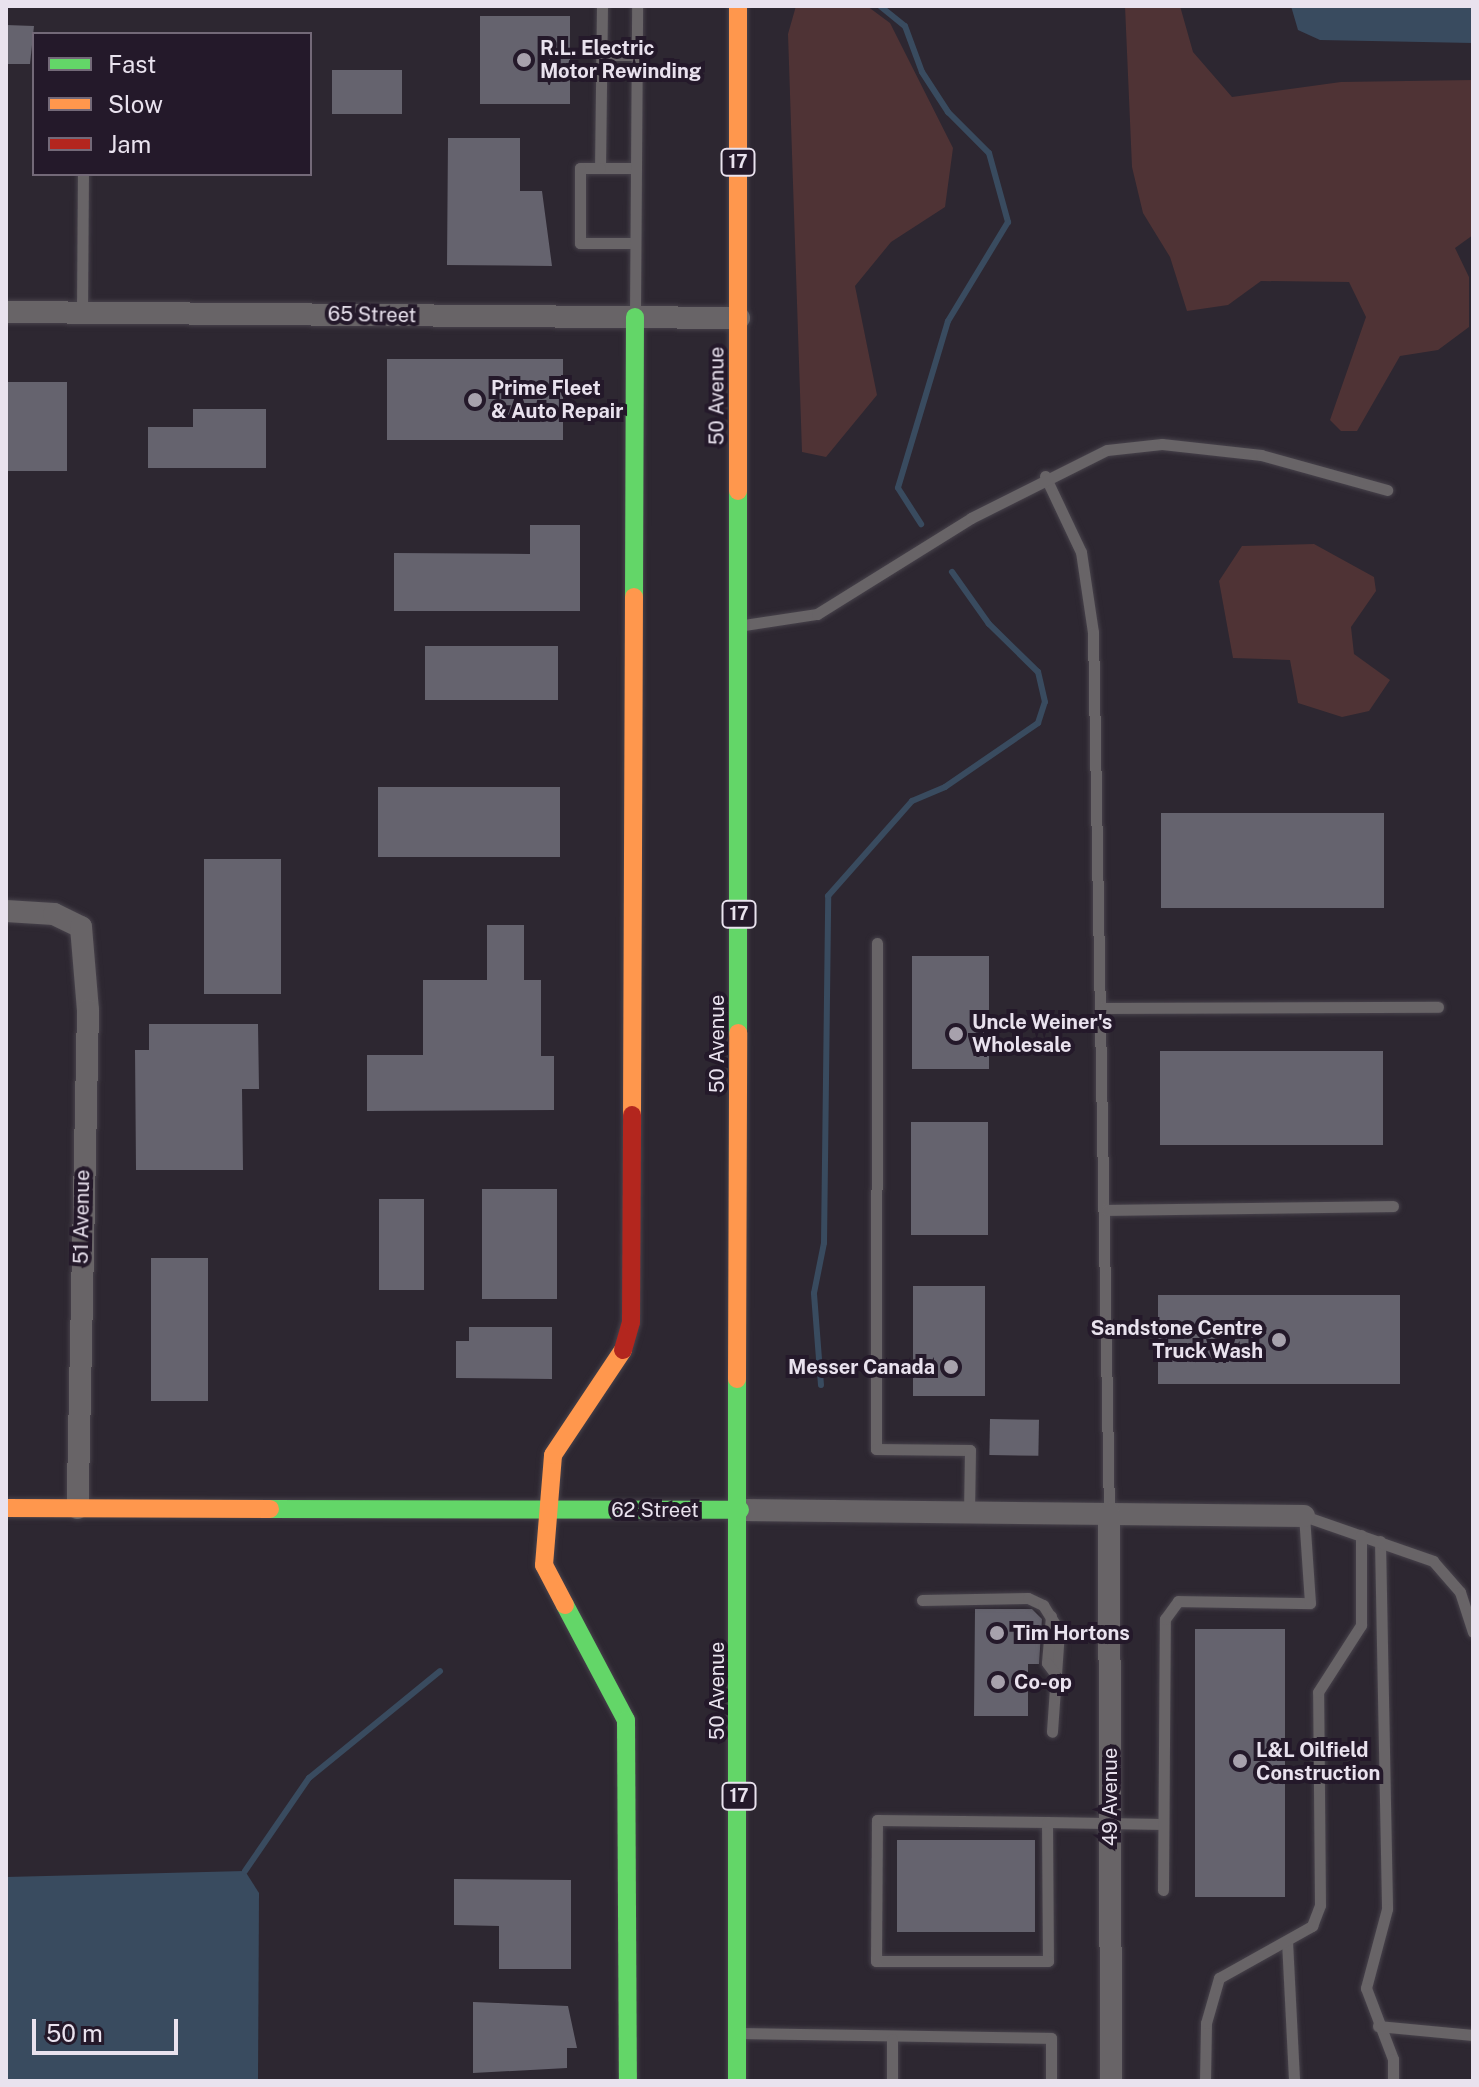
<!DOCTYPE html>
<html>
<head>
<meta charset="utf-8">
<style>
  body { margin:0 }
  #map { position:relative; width:1479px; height:2087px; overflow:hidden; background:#2d2731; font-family:"Public Sans",sans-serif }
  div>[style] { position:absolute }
  .green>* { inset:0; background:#4f3335 }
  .water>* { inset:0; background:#394b5f }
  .stream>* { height:6px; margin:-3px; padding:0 3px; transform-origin:3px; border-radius:3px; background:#394b5f }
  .building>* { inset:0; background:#65636e; transform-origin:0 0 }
  .roads { filter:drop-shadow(0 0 2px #47424b) drop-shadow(0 0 2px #47424b) }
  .lane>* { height:11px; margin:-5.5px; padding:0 5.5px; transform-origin:5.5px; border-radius:5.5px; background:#686467 }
  .street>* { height:22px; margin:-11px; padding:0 11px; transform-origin:11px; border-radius:11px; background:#686467 }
  .fast>* { height:18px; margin:-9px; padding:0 9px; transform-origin:9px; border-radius:9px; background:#63d668 }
  .slow>* { height:18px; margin:-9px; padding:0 9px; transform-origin:9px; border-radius:9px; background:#ff974d }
  .jam>* { height:18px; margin:-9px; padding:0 9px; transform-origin:9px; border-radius:9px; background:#b3261e }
  .dots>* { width:22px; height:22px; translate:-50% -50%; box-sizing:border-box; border:4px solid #24192a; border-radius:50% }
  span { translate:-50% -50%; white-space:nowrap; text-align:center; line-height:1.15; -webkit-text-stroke:8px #24192a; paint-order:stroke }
  .shield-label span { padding:2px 6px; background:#24192a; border:2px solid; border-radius:6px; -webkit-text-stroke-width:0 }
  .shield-label { font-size:18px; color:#e9e2ee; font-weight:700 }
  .poi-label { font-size:20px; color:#e9e2ee; font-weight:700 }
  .left { translate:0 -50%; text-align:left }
  .right { translate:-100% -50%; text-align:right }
  .street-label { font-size:20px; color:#e9e2ee }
  .frame { position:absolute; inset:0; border:8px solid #e9e2ee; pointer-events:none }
  .legend { position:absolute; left:32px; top:32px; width:280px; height:144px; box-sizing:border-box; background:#24192a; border:2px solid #736978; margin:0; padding:10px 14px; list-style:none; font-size:24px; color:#e9e2ee }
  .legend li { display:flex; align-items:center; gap:16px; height:40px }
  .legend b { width:40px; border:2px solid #736978 }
  .scale { position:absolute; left:32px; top:2019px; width:146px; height:36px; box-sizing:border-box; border:4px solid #e9e2ee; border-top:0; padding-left:10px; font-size:24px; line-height:28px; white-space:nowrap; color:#e9e2ee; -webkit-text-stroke:6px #24192a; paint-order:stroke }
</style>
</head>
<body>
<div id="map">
  <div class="green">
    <i style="clip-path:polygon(796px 6px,867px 6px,890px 23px,953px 148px,945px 207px,891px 242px,855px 286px,877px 395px,826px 457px,802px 452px,788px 34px)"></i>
    <i style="clip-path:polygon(1125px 6px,1180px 6px,1193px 52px,1232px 97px,1341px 82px,1473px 80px,1473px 235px,1455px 248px,1469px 277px,1469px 327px,1438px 350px,1400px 356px,1357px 431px,1341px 431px,1330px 420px,1366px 317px,1349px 282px,1261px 281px,1228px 305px,1187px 311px,1170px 257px,1143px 213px,1132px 167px)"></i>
    <i style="clip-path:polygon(1314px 544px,1374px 577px,1376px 591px,1351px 627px,1354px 654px,1390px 680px,1369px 711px,1342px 717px,1298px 703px,1290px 660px,1233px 658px,1219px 581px,1242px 546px)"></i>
  </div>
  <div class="water">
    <i style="clip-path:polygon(1291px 6px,1473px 6px,1473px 43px,1320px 40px,1298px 30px)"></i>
    <i style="clip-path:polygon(245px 1871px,259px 1893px,258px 2081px,6px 2081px,6px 1877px)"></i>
  </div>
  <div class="stream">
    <i style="left:880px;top:6px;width:32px;rotate:39deg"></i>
    <i style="left:905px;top:26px;width:49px;rotate:69.7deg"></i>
    <i style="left:922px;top:72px;width:48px;rotate:57deg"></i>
    <i style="left:948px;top:112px;width:58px;rotate:45deg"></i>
    <i style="left:989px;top:153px;width:72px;rotate:74.6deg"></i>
    <i style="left:1008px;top:222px;width:116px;rotate:121.2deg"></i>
    <i style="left:948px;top:321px;width:174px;rotate:106.7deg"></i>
    <i style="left:898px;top:488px;width:43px;rotate:57.4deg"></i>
    <i style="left:821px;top:1385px;width:92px;rotate:-94.4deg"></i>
    <i style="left:814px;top:1293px;width:51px;rotate:-78.7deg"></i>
    <i style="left:824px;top:1243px;width:347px;rotate:-89.3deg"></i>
    <i style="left:828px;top:896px;width:127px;rotate:-48.5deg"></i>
    <i style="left:912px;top:801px;width:36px;rotate:-23deg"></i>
    <i style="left:945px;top:787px;width:113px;rotate:-34.5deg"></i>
    <i style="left:1038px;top:723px;width:22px;rotate:-72deg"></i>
    <i style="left:1045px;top:702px;width:31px;rotate:-103deg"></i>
    <i style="left:1038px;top:672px;width:69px;rotate:-135.6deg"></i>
    <i style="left:989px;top:624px;width:64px;rotate:-125.4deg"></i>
    <i style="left:245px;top:1871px;width:113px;rotate:-55.5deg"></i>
    <i style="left:309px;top:1778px;width:169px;rotate:-39.2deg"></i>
  </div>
  <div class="building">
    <i style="left:480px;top:16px;width:90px;height:88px"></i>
    <i style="clip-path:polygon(6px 25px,34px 26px,30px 64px,6px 64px)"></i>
    <i style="left:332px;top:70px;width:70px;height:44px"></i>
    <i style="clip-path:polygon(448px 138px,520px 138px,520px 191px,542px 191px,552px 266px,447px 265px)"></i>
    <i style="left:387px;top:359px;width:176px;height:81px"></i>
    <i style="left:6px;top:382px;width:61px;height:89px"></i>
    <i style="clip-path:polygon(193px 409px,266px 409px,266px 468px,148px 468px,148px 427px,193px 427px)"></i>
    <i style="clip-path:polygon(530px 525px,580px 525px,580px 611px,394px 611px,394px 553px,530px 554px)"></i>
    <i style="left:425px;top:646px;width:133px;height:54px"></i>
    <i style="left:560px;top:787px;width:70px;height:182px;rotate:90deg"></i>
    <i style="left:1161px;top:813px;width:223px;height:95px"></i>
    <i style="left:204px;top:859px;width:77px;height:135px"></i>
    <i style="clip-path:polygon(487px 925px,524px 925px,524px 980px,541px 980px,541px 1056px,554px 1056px,554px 1110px,367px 1111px,367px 1055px,423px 1055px,423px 980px,487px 980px)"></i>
    <i style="left:912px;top:956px;width:77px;height:113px"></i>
    <i style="clip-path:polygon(149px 1024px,258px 1024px,259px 1089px,242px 1089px,243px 1170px,136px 1170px,135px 1050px,149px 1050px)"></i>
    <i style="left:1160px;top:1051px;width:223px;height:94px"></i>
    <i style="left:911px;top:1122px;width:77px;height:113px"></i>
    <i style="left:482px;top:1189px;width:75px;height:110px"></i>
    <i style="left:379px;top:1199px;width:45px;height:91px"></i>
    <i style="left:151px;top:1258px;width:57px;height:143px"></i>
    <i style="left:913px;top:1286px;width:72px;height:110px"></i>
    <i style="left:1158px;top:1295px;width:242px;height:89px"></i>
    <i style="clip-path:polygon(469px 1327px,552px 1327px,552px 1379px,456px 1378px,456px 1341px,469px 1341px)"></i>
    <i style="left:990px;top:1419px;width:49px;height:36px;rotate:1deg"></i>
    <i style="clip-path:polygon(975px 1609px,1032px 1609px,1042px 1619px,1039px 1664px,1028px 1664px,1028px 1716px,974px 1716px)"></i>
    <i style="left:1285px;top:1629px;width:268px;height:90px;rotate:90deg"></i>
    <i style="left:897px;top:1840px;width:138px;height:92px"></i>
    <i style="clip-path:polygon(454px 1879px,571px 1880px,571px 1969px,499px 1969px,499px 1926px,454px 1925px)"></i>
    <i style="clip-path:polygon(473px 2002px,568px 2006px,577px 2048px,567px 2048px,567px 2068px,473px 2073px)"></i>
  </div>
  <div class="roads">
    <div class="lane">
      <i style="left:602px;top:6px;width:162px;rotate:90.7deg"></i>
      <i style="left:600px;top:168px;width:36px"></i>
      <i style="left:601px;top:55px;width:35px"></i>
      <i style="left:600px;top:168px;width:20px;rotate:180deg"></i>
      <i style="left:580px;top:168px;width:75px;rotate:90deg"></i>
      <i style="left:580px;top:243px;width:55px"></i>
      <i style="left:82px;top:312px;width:138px;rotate:-89.6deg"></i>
      <i style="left:635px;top:313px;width:307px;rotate:-89.6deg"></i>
      <i style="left:1045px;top:476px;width:84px;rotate:64.7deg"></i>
      <i style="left:1081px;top:552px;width:81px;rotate:81.5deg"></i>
      <i style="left:1093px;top:632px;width:881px;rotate:88.96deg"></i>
      <i style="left:744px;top:625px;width:74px;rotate:-8.6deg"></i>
      <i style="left:817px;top:614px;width:181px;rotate:-31.9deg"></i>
      <i style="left:971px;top:518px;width:152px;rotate:-26.6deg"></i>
      <i style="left:1107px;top:450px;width:55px;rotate:-6.2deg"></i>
      <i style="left:1162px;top:444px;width:100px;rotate:6.3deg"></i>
      <i style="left:1261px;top:455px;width:131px;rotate:15.5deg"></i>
      <i style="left:877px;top:943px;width:506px;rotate:90.11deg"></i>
      <i style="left:876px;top:1449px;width:94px;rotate:0.6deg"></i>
      <i style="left:970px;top:1450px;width:62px;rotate:90.9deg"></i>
      <i style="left:1104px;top:1008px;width:334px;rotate:-0.2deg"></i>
      <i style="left:1107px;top:1210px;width:286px;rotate:-0.8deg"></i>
      <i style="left:1380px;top:1541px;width:368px;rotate:88.9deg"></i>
      <i style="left:1387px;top:1909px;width:82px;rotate:104.9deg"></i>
      <i style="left:1366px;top:1988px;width:76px;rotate:69.2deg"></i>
      <i style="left:1393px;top:2059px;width:22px;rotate:90deg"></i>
      <i style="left:922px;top:1600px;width:106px;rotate:-1.1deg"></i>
      <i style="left:1028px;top:1598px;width:17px;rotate:25deg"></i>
      <i style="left:1043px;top:1605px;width:31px;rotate:58deg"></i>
      <i style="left:1059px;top:1631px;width:101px;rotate:94deg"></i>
      <i style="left:1051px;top:1616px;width:47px;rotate:94.9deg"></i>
      <i style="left:1047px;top:1663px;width:10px;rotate:53deg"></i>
      <i style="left:1047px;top:1822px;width:139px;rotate:89.6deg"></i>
      <i style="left:1048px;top:1961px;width:172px;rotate:180deg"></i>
      <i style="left:876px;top:1961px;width:141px;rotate:-89.6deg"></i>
      <i style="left:877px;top:1820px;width:170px;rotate:0.7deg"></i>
      <i style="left:1047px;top:1822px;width:116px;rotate:1deg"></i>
      <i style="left:1163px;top:1890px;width:271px;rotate:-89.6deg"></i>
      <i style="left:1165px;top:1619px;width:22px;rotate:-54deg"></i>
      <i style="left:1178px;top:1601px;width:132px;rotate:0.9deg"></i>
      <i style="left:1310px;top:1603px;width:87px;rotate:-93.9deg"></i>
      <i style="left:1304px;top:1516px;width:137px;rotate:19.2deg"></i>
      <i style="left:1433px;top:1561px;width:41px;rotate:48.9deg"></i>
      <i style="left:1460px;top:1592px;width:42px;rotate:72deg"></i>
      <i style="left:1287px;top:1941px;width:140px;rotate:87.1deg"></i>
      <i style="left:1378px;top:2026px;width:95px;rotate:5.4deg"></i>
      <i style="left:742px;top:2033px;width:309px;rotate:0.9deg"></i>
      <i style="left:1051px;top:2038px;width:43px;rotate:90deg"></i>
      <i style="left:892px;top:2039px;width:42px;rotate:90deg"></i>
      <i style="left:1205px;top:2081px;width:58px;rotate:-89deg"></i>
      <i style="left:1206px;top:2023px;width:47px;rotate:-73.9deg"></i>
      <i style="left:1219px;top:1978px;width:107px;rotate:-29.2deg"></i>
      <i style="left:1312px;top:1926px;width:22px;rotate:-69deg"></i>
      <i style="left:1320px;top:1905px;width:213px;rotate:-90.5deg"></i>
      <i style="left:1318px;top:1692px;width:80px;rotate:-57.3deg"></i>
      <i style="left:1361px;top:1625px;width:90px;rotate:-90deg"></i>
    </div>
    <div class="street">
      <i style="left:6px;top:312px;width:733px;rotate:0.47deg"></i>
      <i style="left:6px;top:911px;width:48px;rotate:3.6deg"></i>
      <i style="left:54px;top:914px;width:30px;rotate:26deg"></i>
      <i style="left:81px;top:927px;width:83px;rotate:85.2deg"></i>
      <i style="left:88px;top:1010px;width:498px;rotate:91.2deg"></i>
      <i style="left:740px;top:1510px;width:564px;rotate:0.61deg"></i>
      <i style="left:1109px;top:1513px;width:568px;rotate:89.8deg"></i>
    </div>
    <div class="fast">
      <i style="left:634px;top:597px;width:280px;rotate:-89.8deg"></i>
      <i style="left:738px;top:1033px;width:542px;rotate:-90deg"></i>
      <i style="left:270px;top:1509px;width:470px;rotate:0.1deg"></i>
      <i style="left:565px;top:1605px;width:130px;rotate:62.1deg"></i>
      <i style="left:626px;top:1720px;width:361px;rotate:89.7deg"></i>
      <i style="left:737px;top:2081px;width:702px;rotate:-90deg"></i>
    </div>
    <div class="slow">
      <i style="left:738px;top:491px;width:485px;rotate:-90deg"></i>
      <i style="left:632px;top:1115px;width:518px;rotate:-89.78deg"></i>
      <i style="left:737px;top:1379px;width:346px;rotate:-89.8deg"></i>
      <i style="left:6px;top:1508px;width:264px;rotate:0.2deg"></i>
      <i style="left:565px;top:1605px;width:45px;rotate:-117.7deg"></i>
      <i style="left:544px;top:1565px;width:110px;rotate:-85.3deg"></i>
      <i style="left:553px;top:1455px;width:126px;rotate:-56.3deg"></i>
    </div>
    <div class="jam">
      <i style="left:623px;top:1350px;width:29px;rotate:-74deg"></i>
      <i style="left:631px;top:1322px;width:207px;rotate:-89.7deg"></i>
    </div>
  </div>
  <div class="dots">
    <i style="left:524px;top:60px;background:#a7a1ac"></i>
    <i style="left:475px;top:400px;background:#a7a1ac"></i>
    <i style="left:956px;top:1034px;background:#a7a1ac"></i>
    <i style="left:1279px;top:1340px;background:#a7a1ac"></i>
    <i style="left:951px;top:1367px;background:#a7a1ac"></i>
    <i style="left:997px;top:1633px;background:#a7a1ac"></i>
    <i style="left:998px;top:1682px;background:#a7a1ac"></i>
    <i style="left:1240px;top:1761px;background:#a7a1ac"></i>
  </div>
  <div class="shield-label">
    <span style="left:738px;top:162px">17</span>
    <span style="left:739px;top:914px">17</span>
    <span style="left:739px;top:1796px">17</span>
  </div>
  <div class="poi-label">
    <span class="left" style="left:540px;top:60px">R.L. Electric<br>Motor Rewinding</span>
    <span class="left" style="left:491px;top:400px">Prime Fleet<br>&amp; Auto Repair</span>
    <span class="left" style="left:972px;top:1034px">Uncle Weiner's<br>Wholesale</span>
    <span class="right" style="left:1263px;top:1340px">Sandstone Centre<br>Truck Wash</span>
    <span class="right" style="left:935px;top:1367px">Messer Canada</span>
    <span class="left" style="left:1013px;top:1633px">Tim Hortons</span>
    <span class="left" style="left:1014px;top:1682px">Co-op</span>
    <span class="left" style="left:1256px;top:1762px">L&amp;L Oilfield<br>Construction</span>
  </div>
  <div class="street-label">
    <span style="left:372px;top:315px;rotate:1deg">65 Street</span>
    <span style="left:717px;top:396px;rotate:-90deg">50 Avenue</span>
    <span style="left:717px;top:1044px;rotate:-90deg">50 Avenue</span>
    <span style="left:82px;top:1217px;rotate:-89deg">51 Avenue</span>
    <span style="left:655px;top:1510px">62 Street</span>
    <span style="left:717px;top:1691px;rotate:-90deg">50 Avenue</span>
    <span style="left:1110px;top:1797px;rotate:-90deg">49 Avenue</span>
  </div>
  <div class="frame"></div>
  <ul class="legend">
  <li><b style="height:10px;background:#63d668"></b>Fast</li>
  <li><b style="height:10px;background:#ff974d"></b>Slow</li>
  <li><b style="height:10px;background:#b3261e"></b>Jam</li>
  </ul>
  <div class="scale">50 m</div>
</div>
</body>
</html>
